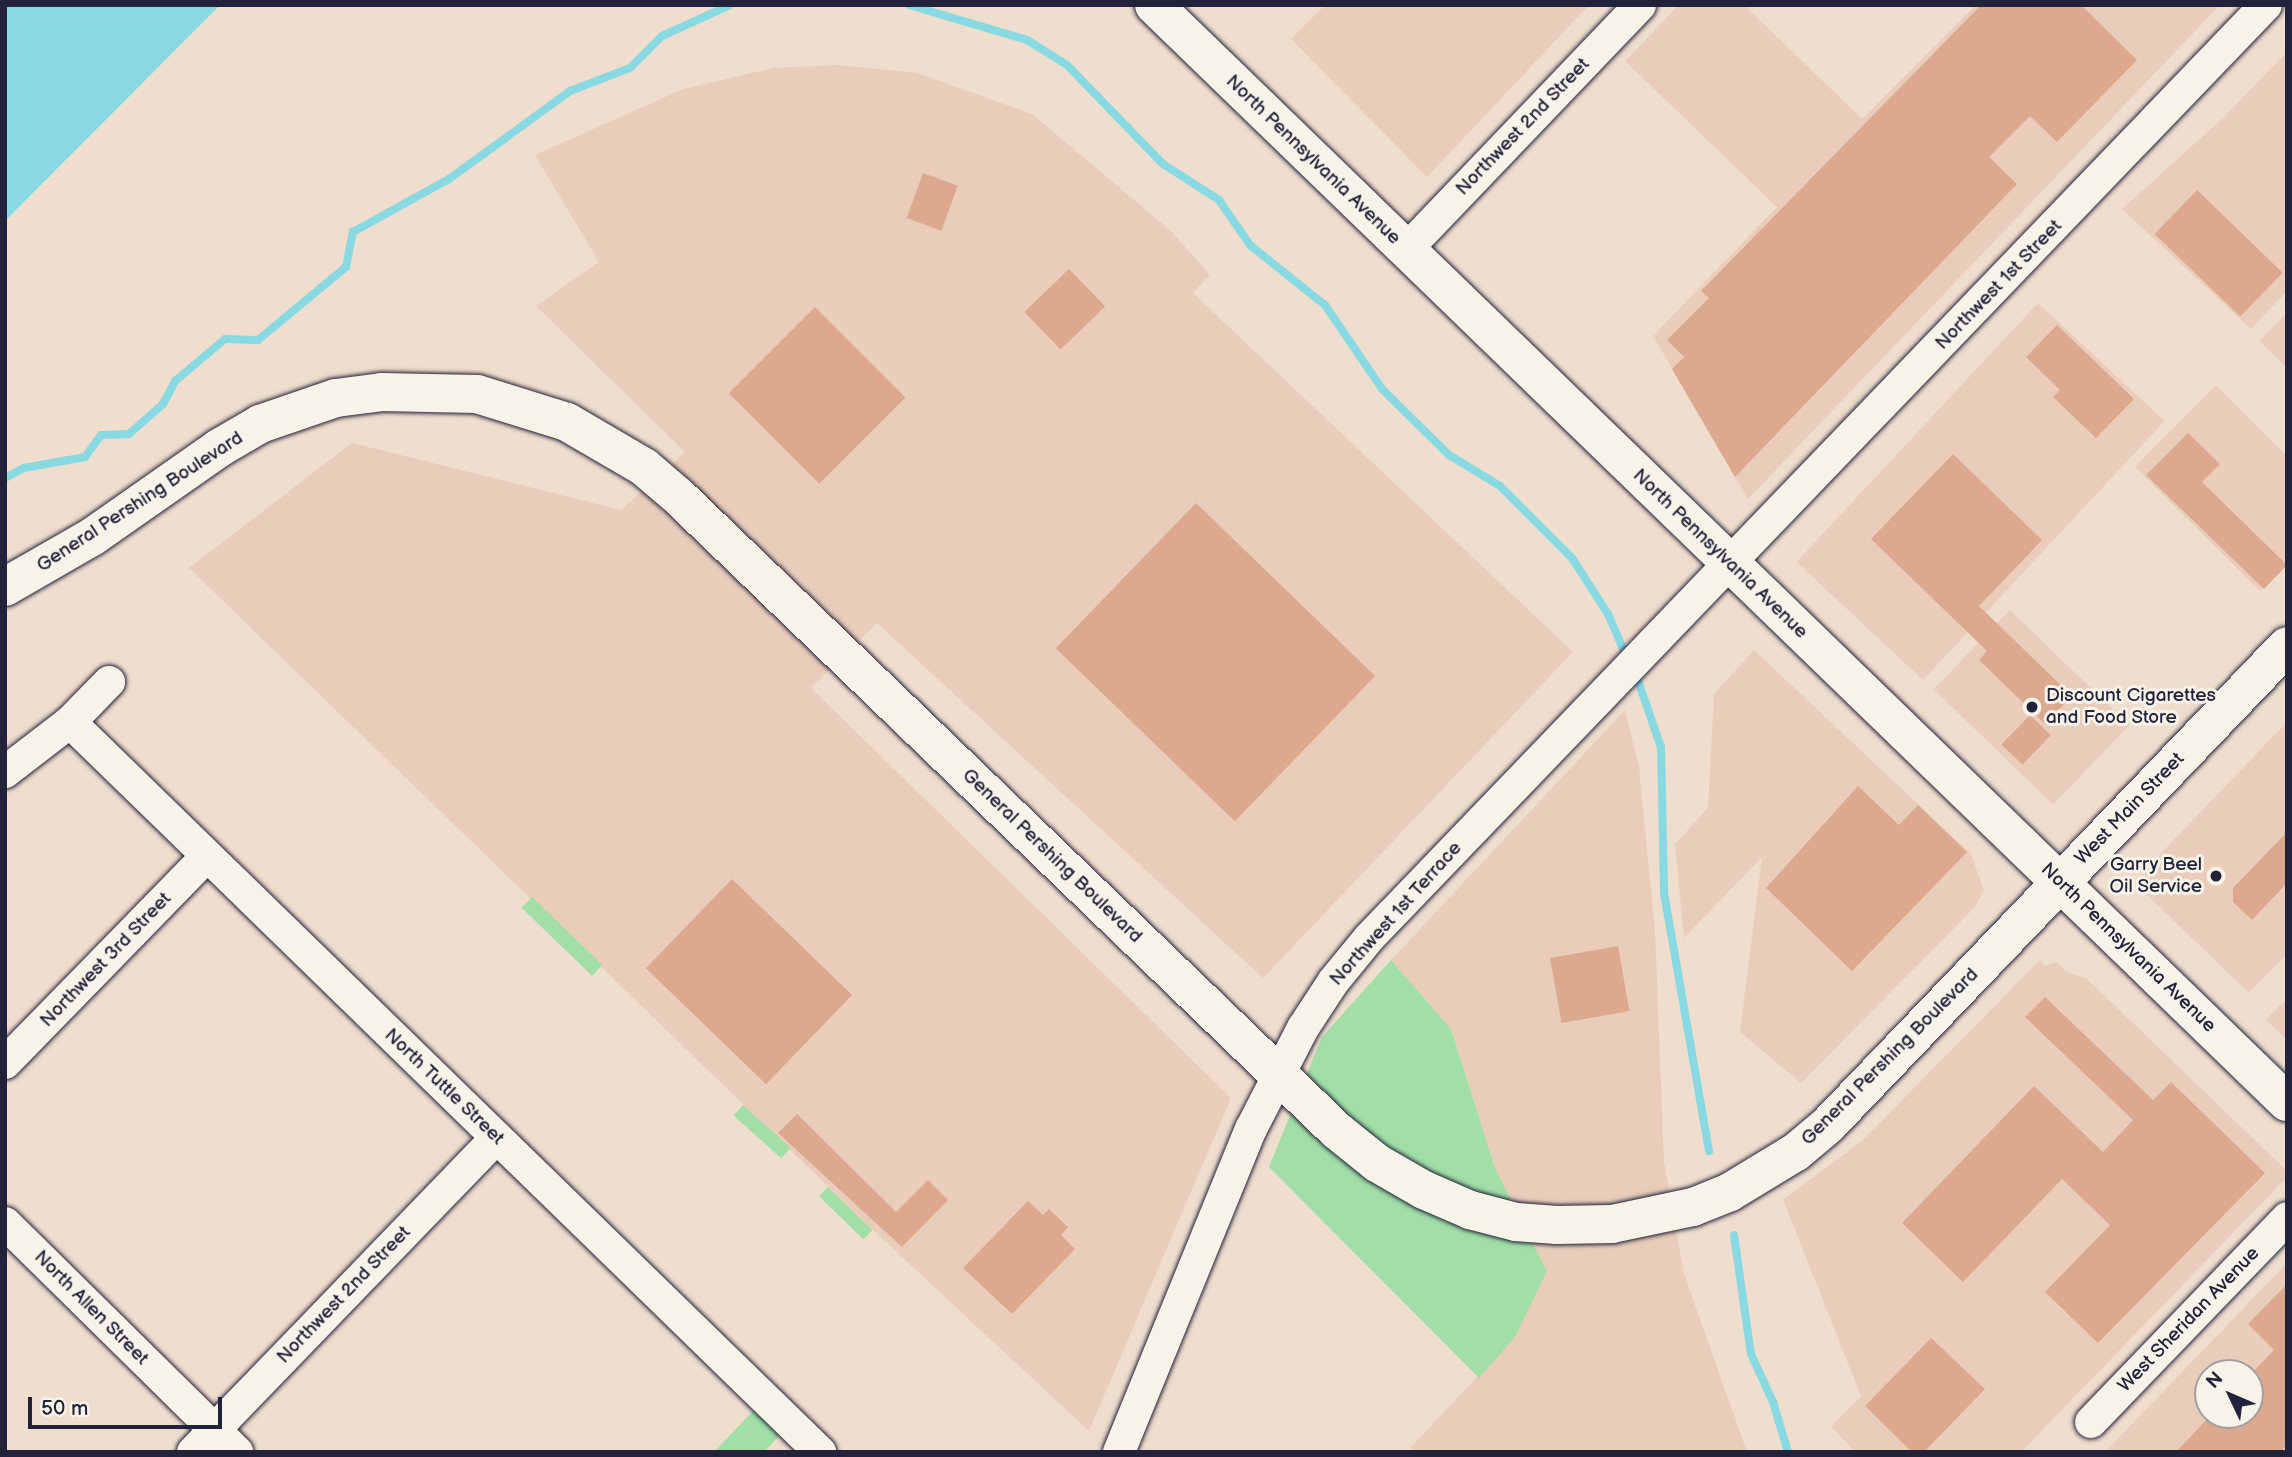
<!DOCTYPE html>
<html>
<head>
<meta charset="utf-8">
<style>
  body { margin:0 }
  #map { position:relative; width:2292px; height:1457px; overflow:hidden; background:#efddcd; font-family:"Balsamiq Sans",sans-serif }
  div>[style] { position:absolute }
  .built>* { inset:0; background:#e9cdba; transform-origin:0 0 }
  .green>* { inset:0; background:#a1dfa7; transform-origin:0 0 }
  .water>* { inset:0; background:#88d9e2 }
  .stream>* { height:8px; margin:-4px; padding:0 4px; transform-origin:4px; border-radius:4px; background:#88d9e2 }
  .building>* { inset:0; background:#dca98f; transform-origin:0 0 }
  .roads { filter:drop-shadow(0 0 2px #22223b) drop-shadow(0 0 2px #22223b) }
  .minor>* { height:32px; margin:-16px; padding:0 16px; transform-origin:16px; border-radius:16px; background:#f7f3e8 }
  .major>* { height:38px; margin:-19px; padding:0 19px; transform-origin:19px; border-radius:19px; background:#f7f3e8 }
  .dots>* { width:19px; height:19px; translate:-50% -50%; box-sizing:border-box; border:4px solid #f7f3e8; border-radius:50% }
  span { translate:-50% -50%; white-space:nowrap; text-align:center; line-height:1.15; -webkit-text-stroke:6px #f7f3e8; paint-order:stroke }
  .street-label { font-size:19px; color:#22223b }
  .poi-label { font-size:19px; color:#22223b }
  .left { translate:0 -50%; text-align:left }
  .right { translate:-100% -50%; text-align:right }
  .frame { position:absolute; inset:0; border:7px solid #22223b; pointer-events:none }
  .north { position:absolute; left:2194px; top:1359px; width:70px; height:70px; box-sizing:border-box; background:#f7f3e8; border:2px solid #a29fa3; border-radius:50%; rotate:314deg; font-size:19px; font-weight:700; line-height:28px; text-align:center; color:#22223b }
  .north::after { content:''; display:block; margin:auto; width:24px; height:32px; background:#22223b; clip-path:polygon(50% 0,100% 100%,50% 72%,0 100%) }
  .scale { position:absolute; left:28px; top:1397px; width:194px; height:32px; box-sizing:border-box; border:4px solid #22223b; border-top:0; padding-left:9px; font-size:21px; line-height:24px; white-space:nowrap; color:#22223b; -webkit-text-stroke:5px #f7f3e8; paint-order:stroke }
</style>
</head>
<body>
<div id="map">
  <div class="built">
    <i style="clip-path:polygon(1325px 5px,1589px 5px,1427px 177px,1291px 39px)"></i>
    <i style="clip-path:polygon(1679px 5px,1744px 5px,1862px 119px,1976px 5px,2220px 5px,1748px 499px,1653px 336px,1777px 207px,1625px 61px)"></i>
    <i style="clip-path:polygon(2287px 52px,2287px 291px,2251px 329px,2122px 209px,2222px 119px)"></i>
    <i style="clip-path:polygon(837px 65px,917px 73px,1032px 114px,1171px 231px,1210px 275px,1193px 293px,1573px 652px,1263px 978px,877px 623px,811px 688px,1231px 1098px,1089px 1431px,873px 1230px,189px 568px,352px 443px,621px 510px,685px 452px,536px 306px,599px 262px,535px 155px,683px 89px,774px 68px)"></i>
    <i style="left:2038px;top:303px;width:173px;height:354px;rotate:43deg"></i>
    <i style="clip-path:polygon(2287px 313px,2287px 368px,2259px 341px)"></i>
    <i style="clip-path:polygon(2216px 385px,2287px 456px,2287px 562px,2260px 591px,2135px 467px)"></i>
    <i style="left:2010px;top:610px;width:166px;height:110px;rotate:44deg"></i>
    <i style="clip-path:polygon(1754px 650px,1971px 854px,1984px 890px,1974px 908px,1801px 1083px,1740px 1032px,1762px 857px,1684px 938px,1675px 844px,1708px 808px,1714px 694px)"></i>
    <i style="clip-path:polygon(1625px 710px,1639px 767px,1655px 930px,1664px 1162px,1684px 1274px,1747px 1452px,1415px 1452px,1411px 1447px,1515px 1337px,1546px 1271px,1495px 1168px,1451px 1029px,1391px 960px)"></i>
    <i style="clip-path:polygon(2287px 722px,2287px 954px,2249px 993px,2143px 891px,2146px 869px)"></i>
    <i style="clip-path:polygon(2041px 959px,2043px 966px,2057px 962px,2066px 972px,2086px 978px,2287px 1171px,2287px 1177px,2021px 1452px,1856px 1452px,1831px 1427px,1861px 1396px,1783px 1200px,1862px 1141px)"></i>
    <i style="clip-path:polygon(2287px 998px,2287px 1040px,2266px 1020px)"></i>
    <i style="clip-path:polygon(evenodd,2287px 1263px,2287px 1452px,2105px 1452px,2211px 1342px,2287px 1263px,2208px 1373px,2250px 1373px,2250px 1415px,2208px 1415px,2208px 1373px)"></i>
  </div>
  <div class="green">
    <i style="left:532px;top:897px;width:98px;height:15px;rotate:44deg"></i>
    <i style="clip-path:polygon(1391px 960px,1451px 1029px,1495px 1168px,1547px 1271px,1515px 1337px,1479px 1378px,1269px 1167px,1322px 1037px)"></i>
    <i style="left:743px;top:1105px;width:64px;height:14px;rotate:42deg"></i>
    <i style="left:828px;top:1187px;width:62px;height:13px;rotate:44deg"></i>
    <i style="clip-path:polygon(754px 1410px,780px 1435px,764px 1452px,714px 1452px)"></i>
  </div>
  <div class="water">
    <i style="clip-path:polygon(5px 5px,220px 5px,5px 221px)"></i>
  </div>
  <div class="stream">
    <i style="left:909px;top:5px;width:123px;rotate:16.5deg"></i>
    <i style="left:1027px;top:40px;width:47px;rotate:32deg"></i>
    <i style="left:1067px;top:65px;width:138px;rotate:45.9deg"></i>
    <i style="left:1163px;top:164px;width:67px;rotate:32.7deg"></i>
    <i style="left:1219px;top:200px;width:55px;rotate:55.4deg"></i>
    <i style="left:1250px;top:245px;width:96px;rotate:38.7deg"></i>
    <i style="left:1325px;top:305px;width:102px;rotate:55.8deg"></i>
    <i style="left:1382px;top:389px;width:94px;rotate:44.6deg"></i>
    <i style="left:1449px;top:455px;width:60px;rotate:31.3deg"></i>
    <i style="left:1500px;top:486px;width:102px;rotate:45deg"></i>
    <i style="left:1572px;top:558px;width:67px;rotate:57.3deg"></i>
    <i style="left:1608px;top:614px;width:48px;rotate:66.6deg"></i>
    <i style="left:5px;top:478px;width:21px;rotate:-28deg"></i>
    <i style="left:24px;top:468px;width:62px;rotate:-10.2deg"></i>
    <i style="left:85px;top:457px;width:27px;rotate:-54deg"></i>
    <i style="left:101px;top:435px;width:28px;rotate:-2deg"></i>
    <i style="left:129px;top:434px;width:45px;rotate:-41.4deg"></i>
    <i style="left:163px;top:404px;width:26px;rotate:-62deg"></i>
    <i style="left:175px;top:381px;width:65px;rotate:-40deg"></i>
    <i style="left:225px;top:339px;width:33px;rotate:2deg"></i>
    <i style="left:258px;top:340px;width:114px;rotate:-39.7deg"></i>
    <i style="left:346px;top:267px;width:36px;rotate:-79deg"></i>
    <i style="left:353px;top:232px;width:110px;rotate:-28.9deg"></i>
    <i style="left:449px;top:179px;width:150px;rotate:-36deg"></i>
    <i style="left:570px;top:91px;width:64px;rotate:-21deg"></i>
    <i style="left:630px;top:68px;width:45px;rotate:-45deg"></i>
    <i style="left:662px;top:36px;width:75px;rotate:-24.5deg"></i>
    <i style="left:1635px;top:672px;width:79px;rotate:70.9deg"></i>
    <i style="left:1661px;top:747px;width:146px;rotate:88.8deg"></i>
    <i style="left:1664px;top:893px;width:262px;rotate:80.1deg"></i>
    <i style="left:1734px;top:1235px;width:120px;rotate:81.9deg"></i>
    <i style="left:1751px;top:1354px;width:53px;rotate:65.4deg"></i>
    <i style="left:1773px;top:1402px;width:52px;rotate:73.3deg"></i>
  </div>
  <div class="building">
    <i style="clip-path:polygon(1981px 5px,2081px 5px,2137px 60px,2057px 142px,2030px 116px,1989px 157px,2017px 184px,1735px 477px,1672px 369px,1684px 357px,1667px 340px,1709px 298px,1701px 291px)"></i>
    <i style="left:923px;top:173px;width:37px;height:48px;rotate:20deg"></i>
    <i style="left:2197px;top:190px;width:119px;height:61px;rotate:44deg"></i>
    <i style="left:1069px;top:269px;width:52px;height:62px;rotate:46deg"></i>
    <i style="left:815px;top:307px;width:128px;height:122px;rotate:45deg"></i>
    <i style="clip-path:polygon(2057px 325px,2134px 399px,2096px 438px,2053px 397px,2060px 390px,2026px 357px)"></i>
    <i style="clip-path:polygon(2188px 433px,2220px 464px,2202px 482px,2287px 565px,2264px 589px,2146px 475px)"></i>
    <i style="clip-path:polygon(1953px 454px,2042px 540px,1979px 606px,2072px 696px,2045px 724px,1979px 660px,1987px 651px,1871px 539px)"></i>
    <i style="left:1196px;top:503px;width:249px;height:202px;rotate:44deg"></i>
    <i style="left:2030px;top:715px;width:29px;height:41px;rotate:44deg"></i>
    <i style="clip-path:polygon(1858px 786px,1899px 825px,1918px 805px,1967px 852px,1852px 971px,1766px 888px)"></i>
    <i style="clip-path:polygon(2287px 832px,2287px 883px,2252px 920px,2233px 902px,2233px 888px)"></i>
    <i style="left:732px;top:879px;width:167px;height:124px;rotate:44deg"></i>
    <i style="left:1618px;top:946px;width:66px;height:69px;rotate:80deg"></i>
    <i style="clip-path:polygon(2045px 997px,2153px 1100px,2171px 1082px,2265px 1173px,2098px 1343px,2045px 1292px,2110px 1225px,2062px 1179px,1963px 1282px,1902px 1223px,2034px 1086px,2103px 1152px,2133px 1120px,2025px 1017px)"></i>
    <i style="clip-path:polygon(797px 1114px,896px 1212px,928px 1180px,948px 1200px,902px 1247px,778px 1133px)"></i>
    <i style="clip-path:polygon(1028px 1201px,1043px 1215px,1049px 1209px,1068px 1227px,1061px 1235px,1075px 1249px,1012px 1314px,963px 1268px)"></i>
    <i style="clip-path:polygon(2287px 1284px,2287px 1445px,2280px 1452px,2176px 1452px,2211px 1415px,2250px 1415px,2250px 1375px,2274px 1350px,2248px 1324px)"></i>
    <i style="clip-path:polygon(1931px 1338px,1985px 1389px,1924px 1452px,1912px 1452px,1865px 1406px)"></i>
  </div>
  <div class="roads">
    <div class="minor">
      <i style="left:1406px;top:250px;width:339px;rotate:-46.3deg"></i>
      <i style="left:70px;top:722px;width:1047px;rotate:44.23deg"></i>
      <i style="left:5px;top:772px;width:82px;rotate:-37.6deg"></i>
      <i style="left:70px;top:722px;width:56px;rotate:-45.7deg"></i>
      <i style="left:5px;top:1063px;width:289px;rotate:-45.7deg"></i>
      <i style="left:5px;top:1223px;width:326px;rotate:44.6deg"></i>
      <i style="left:2091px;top:1422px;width:283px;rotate:-46.1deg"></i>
      <i style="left:193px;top:1452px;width:436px;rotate:-46deg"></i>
      <i style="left:1119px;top:1452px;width:349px;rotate:-67.8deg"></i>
      <i style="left:1251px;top:1129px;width:114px;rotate:-62.8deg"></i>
      <i style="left:1303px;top:1028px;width:55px;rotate:-56.9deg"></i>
      <i style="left:1333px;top:982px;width:57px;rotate:-50.7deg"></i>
      <i style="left:1369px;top:938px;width:1294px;rotate:-46.13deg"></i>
    </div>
    <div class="major">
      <i style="left:1154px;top:5px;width:1577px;rotate:44.08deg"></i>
      <i style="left:5px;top:587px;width:100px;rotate:-29.9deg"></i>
      <i style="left:92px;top:537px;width:155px;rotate:-35deg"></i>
      <i style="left:219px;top:448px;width:48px;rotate:-30.3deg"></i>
      <i style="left:260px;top:424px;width:80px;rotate:-18.9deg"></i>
      <i style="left:336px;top:398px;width:46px;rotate:-7.4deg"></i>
      <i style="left:382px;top:392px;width:95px;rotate:1.2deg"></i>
      <i style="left:477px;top:394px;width:94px;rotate:17.3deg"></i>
      <i style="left:567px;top:422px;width:89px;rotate:30.3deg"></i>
      <i style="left:644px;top:467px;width:46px;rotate:40.6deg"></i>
      <i style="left:679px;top:497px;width:912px;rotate:43.93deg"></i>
      <i style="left:1336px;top:1130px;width:53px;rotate:38.8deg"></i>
      <i style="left:1377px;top:1163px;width:54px;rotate:29.9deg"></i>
      <i style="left:1424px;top:1190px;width:50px;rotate:23.5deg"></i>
      <i style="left:1470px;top:1210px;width:48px;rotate:14.6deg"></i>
      <i style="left:1516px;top:1222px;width:41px;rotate:4.2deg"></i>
      <i style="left:1557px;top:1225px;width:55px;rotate:-1deg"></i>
      <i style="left:1612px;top:1224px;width:83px;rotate:-11.9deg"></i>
      <i style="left:1693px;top:1207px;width:40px;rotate:-22deg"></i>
      <i style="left:1730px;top:1192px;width:77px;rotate:-31.2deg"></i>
      <i style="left:1796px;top:1152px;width:42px;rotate:-40.2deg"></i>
      <i style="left:1828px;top:1125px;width:663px;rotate:-46.22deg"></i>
    </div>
  </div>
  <div class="dots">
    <i style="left:2032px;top:707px;background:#22223b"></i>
    <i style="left:2216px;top:876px;background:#22223b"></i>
  </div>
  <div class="street-label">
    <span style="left:1523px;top:127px;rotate:-46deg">Northwest 2nd Street</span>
    <span style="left:1313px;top:160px;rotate:44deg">North Pennsylvania Avenue</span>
    <span style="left:1999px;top:285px;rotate:-46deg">Northwest 1st Street</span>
    <span style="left:140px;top:502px;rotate:-33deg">General Pershing Boulevard</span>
    <span style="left:1720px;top:554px;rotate:44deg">North Pennsylvania Avenue</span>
    <span style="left:2130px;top:809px;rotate:-46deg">West Main Street</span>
    <span style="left:1052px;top:856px;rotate:44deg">General Pershing Boulevard</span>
    <span style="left:1396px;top:914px;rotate:-48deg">Northwest 1st Terrace</span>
    <span style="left:2128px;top:948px;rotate:44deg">North Pennsylvania Avenue</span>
    <span style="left:106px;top:960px;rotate:-46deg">Northwest 3rd Street</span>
    <span style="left:1890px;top:1057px;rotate:-45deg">General Pershing Boulevard</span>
    <span style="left:444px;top:1087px;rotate:44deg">North Tuttle Street</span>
    <span style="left:344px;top:1295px;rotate:-46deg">Northwest 2nd Street</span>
    <span style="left:91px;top:1308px;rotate:45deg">North Allen Street</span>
    <span style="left:2189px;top:1320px;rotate:-46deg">West Sheridan Avenue</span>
  </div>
  <div class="poi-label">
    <span class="left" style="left:2046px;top:707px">Discount Cigarettes<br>and Food Store</span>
    <span class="right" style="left:2202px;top:876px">Garry Beel<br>Oil Service</span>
  </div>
  <div class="frame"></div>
  <div class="north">N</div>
  <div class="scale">50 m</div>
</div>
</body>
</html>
